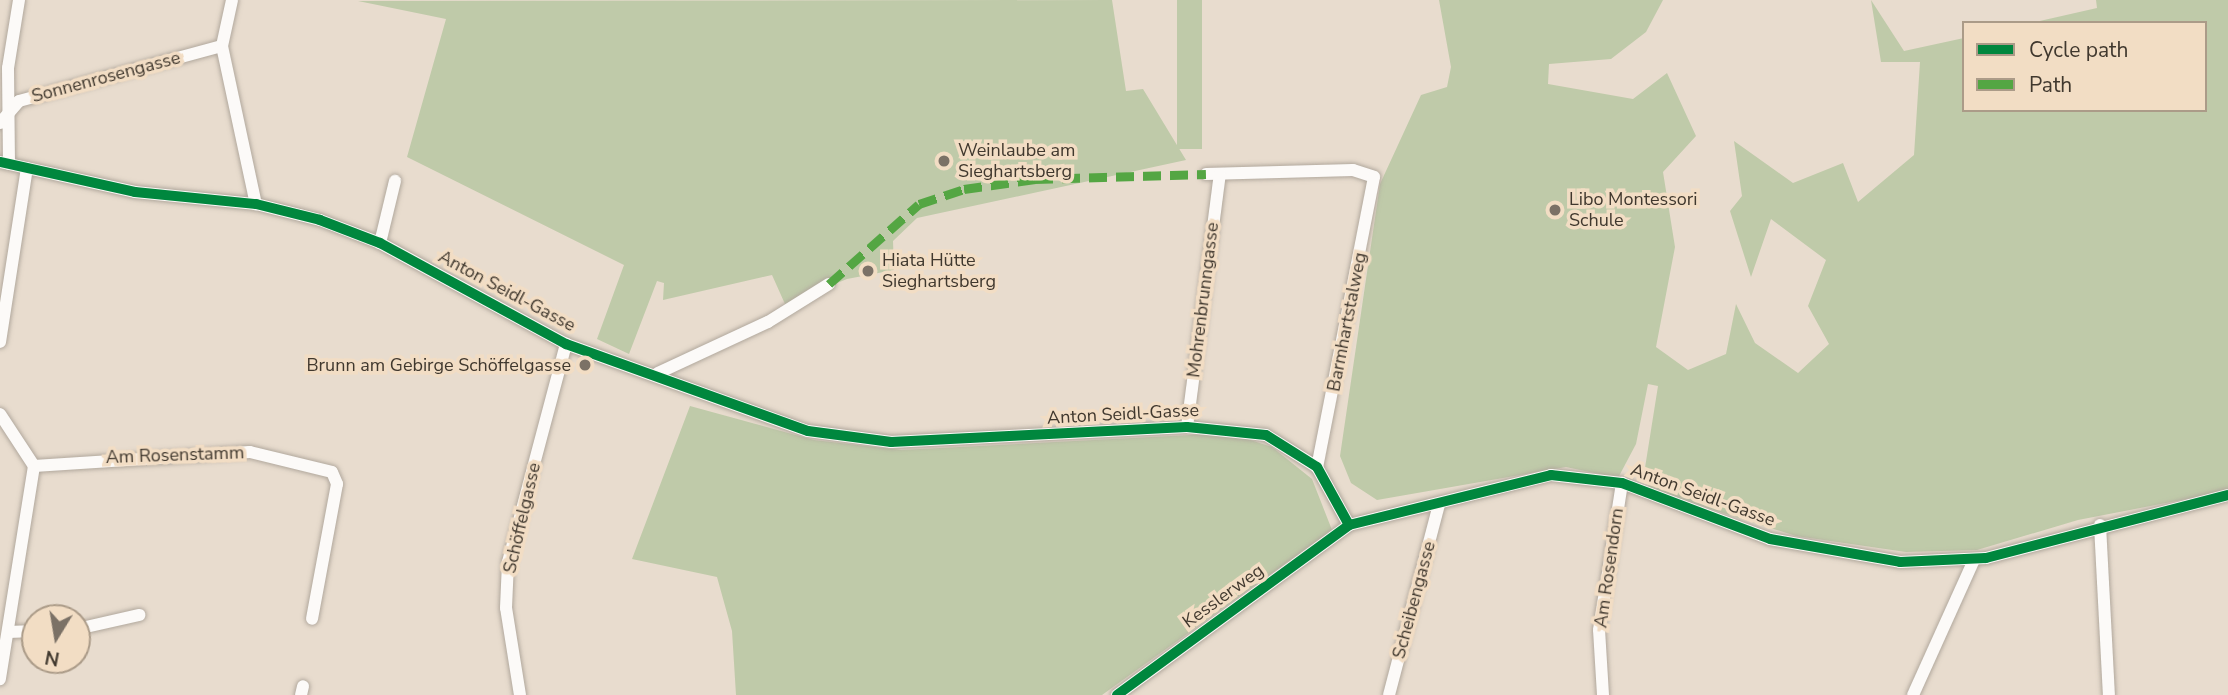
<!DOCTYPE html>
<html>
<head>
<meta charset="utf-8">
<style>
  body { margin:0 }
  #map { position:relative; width:2228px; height:695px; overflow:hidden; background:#e8dcce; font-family:"Nunito Sans",sans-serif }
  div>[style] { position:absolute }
  .green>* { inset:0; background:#bfcaa9; transform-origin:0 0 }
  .roads { filter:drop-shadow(0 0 2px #b1a89d) drop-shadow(0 0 2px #b1a89d) }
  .street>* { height:12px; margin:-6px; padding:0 6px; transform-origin:6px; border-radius:6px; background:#fcfaf8 }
  .quiet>* { height:9px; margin-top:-4.5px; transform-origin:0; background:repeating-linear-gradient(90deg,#54a643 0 18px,transparent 0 27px) }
  .cycleway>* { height:10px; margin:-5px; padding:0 5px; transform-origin:5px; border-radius:5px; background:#00873e }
  .dots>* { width:19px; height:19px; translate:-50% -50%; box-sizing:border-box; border:4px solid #f2ddc4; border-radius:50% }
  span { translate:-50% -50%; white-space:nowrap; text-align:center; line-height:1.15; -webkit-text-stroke:7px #f2ddc4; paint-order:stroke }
  .street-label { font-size:18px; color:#40382e }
  .poi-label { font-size:18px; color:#40382e }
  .left { translate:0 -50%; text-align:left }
  .right { translate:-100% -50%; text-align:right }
  .legend { position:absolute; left:1962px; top:21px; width:245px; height:91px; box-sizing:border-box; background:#f2ddc4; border:2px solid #ab9b88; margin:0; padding:9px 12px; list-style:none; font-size:21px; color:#40382e }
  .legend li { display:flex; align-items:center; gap:14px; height:35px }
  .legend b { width:35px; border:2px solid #ab9b88 }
  .north { position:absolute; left:21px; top:604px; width:70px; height:70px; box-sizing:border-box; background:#f2ddc4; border:2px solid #ab9b88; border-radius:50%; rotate:191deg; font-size:19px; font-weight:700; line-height:28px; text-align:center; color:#40382e }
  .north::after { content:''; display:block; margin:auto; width:24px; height:32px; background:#7b7166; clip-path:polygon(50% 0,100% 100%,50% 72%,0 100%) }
</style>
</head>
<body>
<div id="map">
  <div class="green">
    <i style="clip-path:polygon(1112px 0,1126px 91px,1143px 89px,1186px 160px,917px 218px,893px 241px,894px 270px,847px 279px,785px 304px,772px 275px,663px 300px,664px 283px,657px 281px,629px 354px,597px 339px,624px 265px,407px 157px,446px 19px,358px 1px)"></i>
    <i style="left:1177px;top:0;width:25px;height:149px"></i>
    <i style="clip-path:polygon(1439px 0,1663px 0,1646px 32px,1611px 59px,1549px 64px,1548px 84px,1633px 99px,1667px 73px,1696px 136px,1663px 172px,1675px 247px,1656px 347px,1688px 370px,1726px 354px,1736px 304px,1755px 343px,1798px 373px,1829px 344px,1808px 306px,1826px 260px,1771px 219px,1751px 277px,1730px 211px,1742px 196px,1734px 141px,1793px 183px,1843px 163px,1858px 202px,1914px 155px,1920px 62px,1881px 62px,1871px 0,1904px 51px,1964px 38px,1964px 110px,2205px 110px,2205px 23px,2031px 23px,2097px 8px,2096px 0,2228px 0,2228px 491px,2078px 520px,1977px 550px,1906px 552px,1796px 536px,1650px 490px,1644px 474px,1658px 386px,1648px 384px,1636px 444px,1618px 478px,1566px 467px,1377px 500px,1351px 483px,1340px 456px,1380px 184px,1421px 95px,1447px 87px,1451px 67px)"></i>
    <i style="clip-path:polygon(690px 406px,814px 440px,901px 450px,1229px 433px,1272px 447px,1312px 479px,1332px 530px,1102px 695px,736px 695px,732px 631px,717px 577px,632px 559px)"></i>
  </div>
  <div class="roads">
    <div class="street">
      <i style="left:222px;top:46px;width:47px;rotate:-77.7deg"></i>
      <i style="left:0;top:123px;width:29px;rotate:-49deg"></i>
      <i style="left:19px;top:101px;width:210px;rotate:-15.2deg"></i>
      <i style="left:222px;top:46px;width:162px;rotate:77.9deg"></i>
      <i style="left:0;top:162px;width:138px;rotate:12.5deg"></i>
      <i style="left:135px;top:192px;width:122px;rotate:5.7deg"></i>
      <i style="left:256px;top:204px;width:66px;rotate:14deg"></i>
      <i style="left:320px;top:220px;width:64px;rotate:21deg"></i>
      <i style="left:380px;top:243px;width:212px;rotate:28.5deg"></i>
      <i style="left:566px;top:344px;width:257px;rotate:19.8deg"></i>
      <i style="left:808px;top:431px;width:84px;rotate:7.5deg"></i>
      <i style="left:891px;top:442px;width:296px;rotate:-2.9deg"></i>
      <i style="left:1187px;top:427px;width:79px;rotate:5.8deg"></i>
      <i style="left:1266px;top:435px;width:60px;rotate:32.1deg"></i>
      <i style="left:1317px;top:467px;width:66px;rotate:61.1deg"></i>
      <i style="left:9px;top:164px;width:96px;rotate:-90.6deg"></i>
      <i style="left:8px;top:68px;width:69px;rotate:-80.8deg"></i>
      <i style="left:1206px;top:174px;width:147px;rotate:-1.6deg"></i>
      <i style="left:1353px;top:170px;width:22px;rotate:18deg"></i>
      <i style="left:1374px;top:177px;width:296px;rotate:101.1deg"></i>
      <i style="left:380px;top:243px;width:64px;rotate:-76.4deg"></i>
      <i style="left:0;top:342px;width:176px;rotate:-81.2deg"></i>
      <i style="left:658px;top:373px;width:121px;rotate:-24.9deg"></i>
      <i style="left:768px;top:322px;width:72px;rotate:-31.9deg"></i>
      <i style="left:0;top:414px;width:62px;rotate:56.8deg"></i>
      <i style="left:34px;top:466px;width:216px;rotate:99.1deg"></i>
      <i style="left:1187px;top:427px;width:255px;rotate:-82.6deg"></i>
      <i style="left:34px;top:466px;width:216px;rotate:-3.7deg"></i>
      <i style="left:250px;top:452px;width:84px;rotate:13.7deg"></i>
      <i style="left:332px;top:472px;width:13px;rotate:67deg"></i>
      <i style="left:337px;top:484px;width:137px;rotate:100.5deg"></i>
      <i style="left:2100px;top:525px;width:170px;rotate:87deg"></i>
      <i style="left:77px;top:629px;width:64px;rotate:-12.7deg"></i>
      <i style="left:8px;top:632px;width:27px;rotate:-2deg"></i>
      <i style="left:301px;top:695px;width:9px;rotate:-77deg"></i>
      <i style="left:520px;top:695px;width:88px;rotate:-99.1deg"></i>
      <i style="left:506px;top:608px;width:46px;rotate:-87.5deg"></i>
      <i style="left:508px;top:562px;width:226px;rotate:-75.1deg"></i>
      <i style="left:1117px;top:695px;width:288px;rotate:-36.2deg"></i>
      <i style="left:1349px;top:525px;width:208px;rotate:-13.9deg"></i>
      <i style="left:1551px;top:475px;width:71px;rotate:6.4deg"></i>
      <i style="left:1622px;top:483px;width:158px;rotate:20.7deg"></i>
      <i style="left:1770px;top:539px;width:132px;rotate:10deg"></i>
      <i style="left:1900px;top:562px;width:86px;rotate:-2.7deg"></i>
      <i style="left:1986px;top:558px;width:250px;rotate:-14.6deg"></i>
      <i style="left:1389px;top:695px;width:196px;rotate:-75.3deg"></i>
      <i style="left:1603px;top:695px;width:65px;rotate:-93.5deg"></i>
      <i style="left:1599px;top:630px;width:149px;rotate:-81.1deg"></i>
      <i style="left:1913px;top:695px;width:148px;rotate:-65.7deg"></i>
    </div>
  </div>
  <div class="quiet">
    <i style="left:829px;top:284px;width:120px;rotate:-41.6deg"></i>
    <i style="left:919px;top:204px;width:47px;rotate:-18.4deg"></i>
    <i style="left:964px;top:189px;width:72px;rotate:-8deg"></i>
    <i style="left:1035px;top:179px;width:171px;rotate:-1.7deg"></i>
  </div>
  <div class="cycleway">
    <i style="left:0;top:162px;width:138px;rotate:12.5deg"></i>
    <i style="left:135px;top:192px;width:122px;rotate:5.7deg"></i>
    <i style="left:256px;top:204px;width:66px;rotate:14deg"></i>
    <i style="left:320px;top:220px;width:64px;rotate:21deg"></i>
    <i style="left:380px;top:243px;width:212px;rotate:28.5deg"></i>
    <i style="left:566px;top:344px;width:257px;rotate:19.8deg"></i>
    <i style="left:808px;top:431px;width:84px;rotate:7.5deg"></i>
    <i style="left:891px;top:442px;width:296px;rotate:-2.9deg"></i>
    <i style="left:1187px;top:427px;width:79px;rotate:5.8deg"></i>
    <i style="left:1266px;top:435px;width:60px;rotate:32.1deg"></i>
    <i style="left:1317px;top:467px;width:66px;rotate:61.1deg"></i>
    <i style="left:1117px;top:695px;width:288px;rotate:-36.2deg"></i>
    <i style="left:1349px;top:525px;width:208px;rotate:-13.9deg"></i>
    <i style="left:1551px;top:475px;width:71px;rotate:6.4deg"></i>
    <i style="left:1622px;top:483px;width:158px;rotate:20.7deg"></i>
    <i style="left:1770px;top:539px;width:132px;rotate:10deg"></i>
    <i style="left:1900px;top:562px;width:86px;rotate:-2.7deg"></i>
    <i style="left:1986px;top:558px;width:250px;rotate:-14.6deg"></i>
  </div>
  <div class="dots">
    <i style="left:944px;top:161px;background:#7b7166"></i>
    <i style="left:1555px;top:210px;background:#7b7166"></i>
    <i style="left:868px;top:271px;background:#7b7166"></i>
    <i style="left:585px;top:365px;background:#7b7166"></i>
  </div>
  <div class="street-label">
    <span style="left:106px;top:77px;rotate:-15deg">Sonnenrosengasse</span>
    <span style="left:507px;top:291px;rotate:28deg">Anton Seidl-Gasse</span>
    <span style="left:1203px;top:300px;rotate:-83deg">Mohrenbrunngasse</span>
    <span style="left:1347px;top:322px;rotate:-79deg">Barmhartstalweg</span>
    <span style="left:1123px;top:414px;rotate:-3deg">Anton Seidl-Gasse</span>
    <span style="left:175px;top:455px;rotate:-2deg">Am Rosenstamm</span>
    <span style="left:1703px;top:495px;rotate:20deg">Anton Seidl-Gasse</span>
    <span style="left:522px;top:518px;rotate:-77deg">Schöffelgasse</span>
    <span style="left:1609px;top:568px;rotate:-82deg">Am Rosendorn</span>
    <span style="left:1223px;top:596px;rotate:-36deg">Kesslerweg</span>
    <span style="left:1414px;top:600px;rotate:-75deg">Scheibengasse</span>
  </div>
  <div class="poi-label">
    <span class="left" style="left:958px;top:161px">Weinlaube am<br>Sieghartsberg</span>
    <span class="left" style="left:1569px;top:210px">Libo Montessori<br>Schule</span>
    <span class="left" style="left:882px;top:271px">Hiata Hütte<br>Sieghartsberg</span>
    <span class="right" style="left:571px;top:365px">Brunn am Gebirge Schöffelgasse</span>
  </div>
  <ul class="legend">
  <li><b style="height:9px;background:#00873e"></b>Cycle path</li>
  <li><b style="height:9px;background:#54a643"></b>Path</li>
  </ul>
  <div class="north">N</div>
</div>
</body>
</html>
